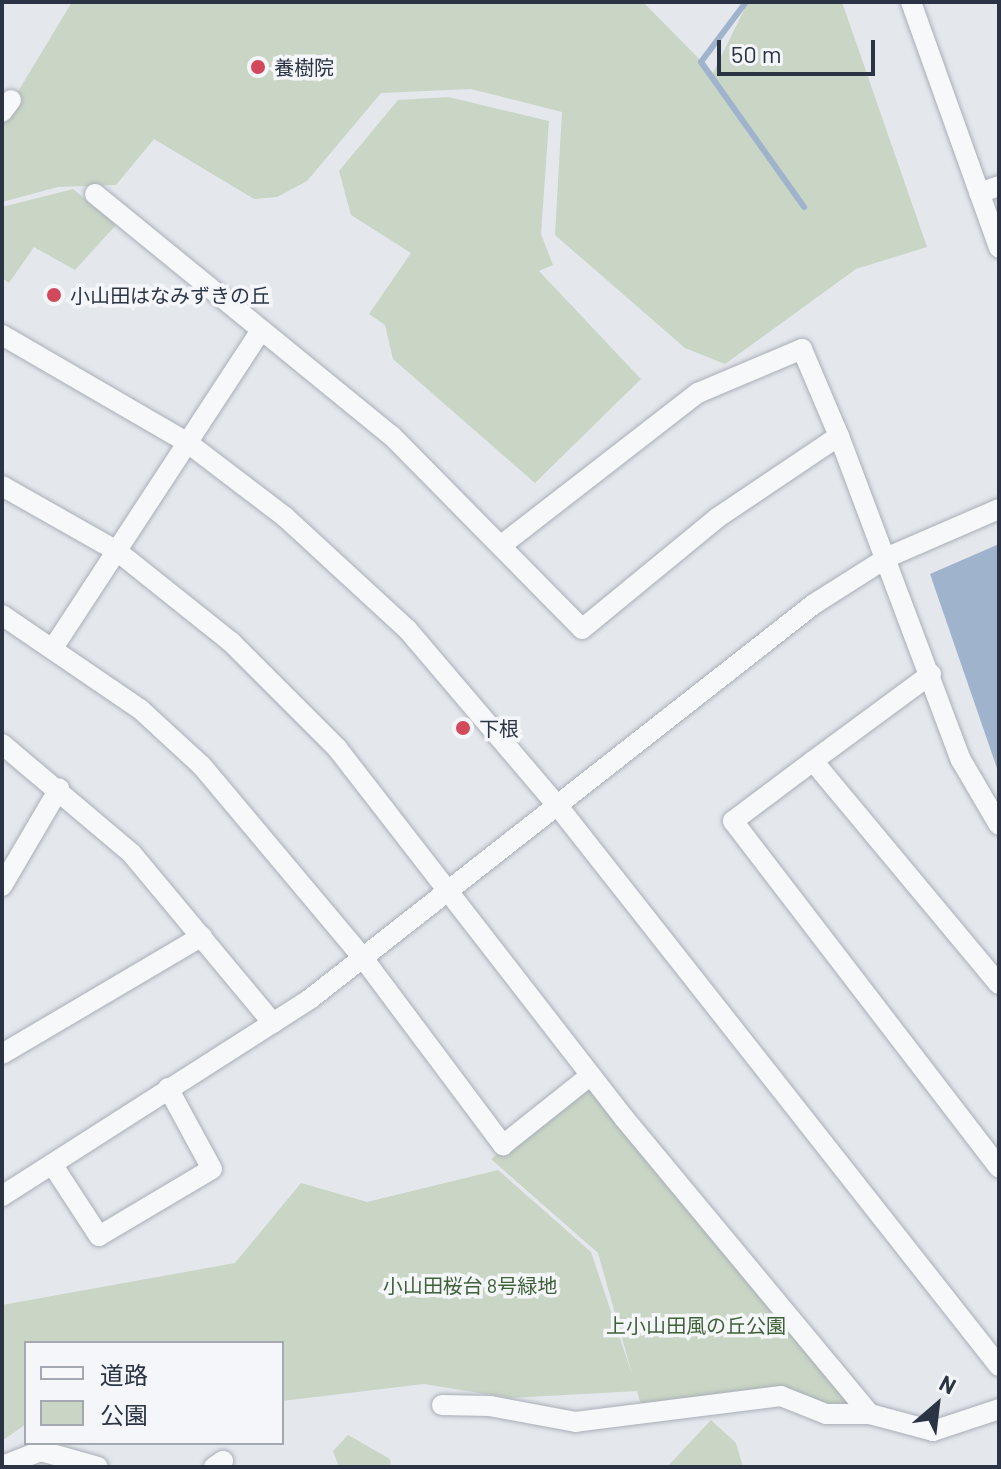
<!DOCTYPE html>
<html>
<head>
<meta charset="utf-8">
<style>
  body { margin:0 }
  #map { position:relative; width:1001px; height:1469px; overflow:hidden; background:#e4e7ec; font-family:Barlow,"Noto Sans JP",sans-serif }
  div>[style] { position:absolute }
  .green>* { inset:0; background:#c9d6c5 }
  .water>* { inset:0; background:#9fb4cc }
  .stream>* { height:6px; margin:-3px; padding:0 3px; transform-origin:3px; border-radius:3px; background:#9fb4cc }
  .roads { filter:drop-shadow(0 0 2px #a9aeb7) drop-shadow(0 0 2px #a9aeb7) }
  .minor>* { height:20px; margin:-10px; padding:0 10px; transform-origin:10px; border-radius:10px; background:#f7f8fa }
  .dots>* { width:22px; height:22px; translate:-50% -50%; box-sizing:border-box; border:4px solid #f4f6f9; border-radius:50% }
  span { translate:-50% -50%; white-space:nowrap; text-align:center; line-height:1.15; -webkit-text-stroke:7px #f4f6f9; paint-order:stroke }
  .poi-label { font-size:20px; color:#2b3445 }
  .left { translate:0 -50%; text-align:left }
  .park-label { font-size:20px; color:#3f6138 }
  .frame { position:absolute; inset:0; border:4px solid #2b3445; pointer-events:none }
  .legend { position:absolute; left:24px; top:1341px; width:260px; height:104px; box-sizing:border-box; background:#f4f6f9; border:2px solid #a4a8b1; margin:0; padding:10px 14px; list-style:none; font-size:24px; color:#2b3445 }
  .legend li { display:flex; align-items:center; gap:16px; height:40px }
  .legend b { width:40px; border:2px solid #a4a8b1 }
  .north { position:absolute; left:897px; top:1365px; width:80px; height:80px; -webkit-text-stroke:6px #f4f6f9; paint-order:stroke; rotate:28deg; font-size:22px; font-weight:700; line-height:32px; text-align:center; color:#2b3445 }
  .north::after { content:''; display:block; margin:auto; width:28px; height:36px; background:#2b3445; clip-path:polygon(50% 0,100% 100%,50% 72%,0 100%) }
  .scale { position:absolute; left:717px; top:40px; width:158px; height:36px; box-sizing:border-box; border:4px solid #2b3445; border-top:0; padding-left:10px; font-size:24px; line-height:28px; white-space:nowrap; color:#2b3445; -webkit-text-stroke:6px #f4f6f9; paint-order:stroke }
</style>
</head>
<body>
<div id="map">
  <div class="green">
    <i style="clip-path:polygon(72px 2px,645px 4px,713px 73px,748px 2px,842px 2px,927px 247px,856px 269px,725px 364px,685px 348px,555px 235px,562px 112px,471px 89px,381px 93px,307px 181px,277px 197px,254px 199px,154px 139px,116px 185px,58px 187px,2px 202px,2px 118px)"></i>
    <i style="clip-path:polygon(448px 97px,549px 121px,541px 234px,553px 265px,539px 271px,641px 379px,535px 483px,393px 359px,385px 325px,369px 314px,411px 253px,351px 215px,339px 171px,398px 100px)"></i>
    <i style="clip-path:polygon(73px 189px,116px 225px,75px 270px,34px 247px,9px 283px,2px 278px,2px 207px)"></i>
    <i style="clip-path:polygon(589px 1080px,864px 1411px,827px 1409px,786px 1393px,643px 1411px,637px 1391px,510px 1398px,424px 1384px,282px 1401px,282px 1343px,26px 1343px,26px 1424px,2px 1441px,2px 1305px,235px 1263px,301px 1183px,367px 1202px,498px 1170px,591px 1252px,633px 1377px,598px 1253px,491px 1159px)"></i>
    <i style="clip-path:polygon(711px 1420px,736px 1443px,743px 1467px,667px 1467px)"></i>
    <i style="clip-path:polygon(348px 1435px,390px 1459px,391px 1467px,339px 1467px,333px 1451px)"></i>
  </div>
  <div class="water">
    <i style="clip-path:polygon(999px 544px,999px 774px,930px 574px)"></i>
  </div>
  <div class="stream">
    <i style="left:746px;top:2px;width:75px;rotate:126.9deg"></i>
    <i style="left:701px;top:62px;width:178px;rotate:54.6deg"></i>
  </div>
  <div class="roads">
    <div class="minor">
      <i style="left:911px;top:2px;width:261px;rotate:70.3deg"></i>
      <i style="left:2px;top:112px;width:15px;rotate:-53deg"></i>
      <i style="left:979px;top:193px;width:21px;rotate:-19deg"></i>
      <i style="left:95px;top:194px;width:382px;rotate:39.2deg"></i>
      <i style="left:391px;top:435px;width:272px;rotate:45.4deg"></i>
      <i style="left:582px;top:629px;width:175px;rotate:-39.4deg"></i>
      <i style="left:717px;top:518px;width:147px;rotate:-33.9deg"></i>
      <i style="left:839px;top:436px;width:346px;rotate:69.4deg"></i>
      <i style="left:961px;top:760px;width:75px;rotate:59.7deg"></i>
      <i style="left:2px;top:335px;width:215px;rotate:30.1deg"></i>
      <i style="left:188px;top:443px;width:122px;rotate:37.3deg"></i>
      <i style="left:285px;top:517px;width:166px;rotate:42.6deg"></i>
      <i style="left:407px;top:629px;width:231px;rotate:49.6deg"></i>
      <i style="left:557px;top:805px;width:714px;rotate:51.77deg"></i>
      <i style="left:2px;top:486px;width:132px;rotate:29.5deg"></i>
      <i style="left:117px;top:551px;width:146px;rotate:38.6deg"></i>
      <i style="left:231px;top:642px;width:150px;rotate:45deg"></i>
      <i style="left:337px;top:748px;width:468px;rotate:52.2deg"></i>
      <i style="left:624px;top:1118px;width:385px;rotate:50.3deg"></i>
      <i style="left:870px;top:1414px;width:44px;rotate:180deg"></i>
      <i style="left:826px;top:1414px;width:48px;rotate:-158.2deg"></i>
      <i style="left:781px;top:1396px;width:207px;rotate:172.8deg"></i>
      <i style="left:576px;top:1422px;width:87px;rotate:-169.5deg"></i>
      <i style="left:490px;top:1406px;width:48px;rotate:-178.8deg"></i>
      <i style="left:503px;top:544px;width:247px;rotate:-37.8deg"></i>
      <i style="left:698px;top:393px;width:113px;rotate:-22.9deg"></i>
      <i style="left:802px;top:349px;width:95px;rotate:67deg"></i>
      <i style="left:2px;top:615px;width:167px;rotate:34.3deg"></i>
      <i style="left:140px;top:709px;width:84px;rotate:42.6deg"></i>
      <i style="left:202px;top:766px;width:251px;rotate:50deg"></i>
      <i style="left:363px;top:958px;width:234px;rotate:53.2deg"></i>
      <i style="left:503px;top:1145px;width:112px;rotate:-38.5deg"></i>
      <i style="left:55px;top:645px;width:371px;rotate:-56.8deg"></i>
      <i style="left:931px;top:674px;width:147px;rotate:143.6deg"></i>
      <i style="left:813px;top:761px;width:290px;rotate:50.2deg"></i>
      <i style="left:2px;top:744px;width:170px;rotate:40.2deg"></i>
      <i style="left:132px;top:854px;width:220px;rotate:50.2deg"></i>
      <i style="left:813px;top:761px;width:100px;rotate:143.1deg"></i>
      <i style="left:733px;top:821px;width:437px;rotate:52.5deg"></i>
      <i style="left:2px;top:886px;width:113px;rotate:-59.6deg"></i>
      <i style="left:2px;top:1054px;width:232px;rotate:-30.5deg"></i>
      <i style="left:52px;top:1164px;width:86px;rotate:56.9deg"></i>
      <i style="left:99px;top:1236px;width:131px;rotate:-30.7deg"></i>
      <i style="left:212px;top:1169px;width:92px;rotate:-118.5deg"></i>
      <i style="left:2px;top:1196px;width:366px;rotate:-32.6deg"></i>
      <i style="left:310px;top:999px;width:640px;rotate:-38.09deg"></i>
      <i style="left:814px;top:604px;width:88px;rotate:-32.4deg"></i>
      <i style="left:888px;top:557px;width:121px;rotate:-23.4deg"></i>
      <i style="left:870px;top:1414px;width:65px;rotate:15.1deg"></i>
      <i style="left:933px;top:1431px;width:70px;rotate:-18.4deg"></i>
      <i style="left:2px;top:1466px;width:42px;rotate:-21deg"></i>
      <i style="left:41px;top:1451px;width:59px;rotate:15.7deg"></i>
      <i style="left:214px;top:1467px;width:11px;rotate:-34deg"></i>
    </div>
  </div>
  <div class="dots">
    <i style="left:258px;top:67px;background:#d1495b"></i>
    <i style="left:54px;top:295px;background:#d1495b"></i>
    <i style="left:463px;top:728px;background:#d1495b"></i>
  </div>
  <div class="poi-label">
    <span class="left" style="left:274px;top:67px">養樹院</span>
    <span class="left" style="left:70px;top:295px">小山田はなみずきの丘</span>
    <span class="left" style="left:479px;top:728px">下根</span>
  </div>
  <div class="park-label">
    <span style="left:470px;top:1285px">小山田桜台 8号緑地</span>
    <span style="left:696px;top:1325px">上小山田風の丘公園</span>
  </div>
  <div class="frame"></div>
  <ul class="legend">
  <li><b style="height:10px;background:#f7f8fa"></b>道路</li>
  <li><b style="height:22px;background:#c9d6c5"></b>公園</li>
  </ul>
  <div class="north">N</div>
  <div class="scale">50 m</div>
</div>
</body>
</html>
